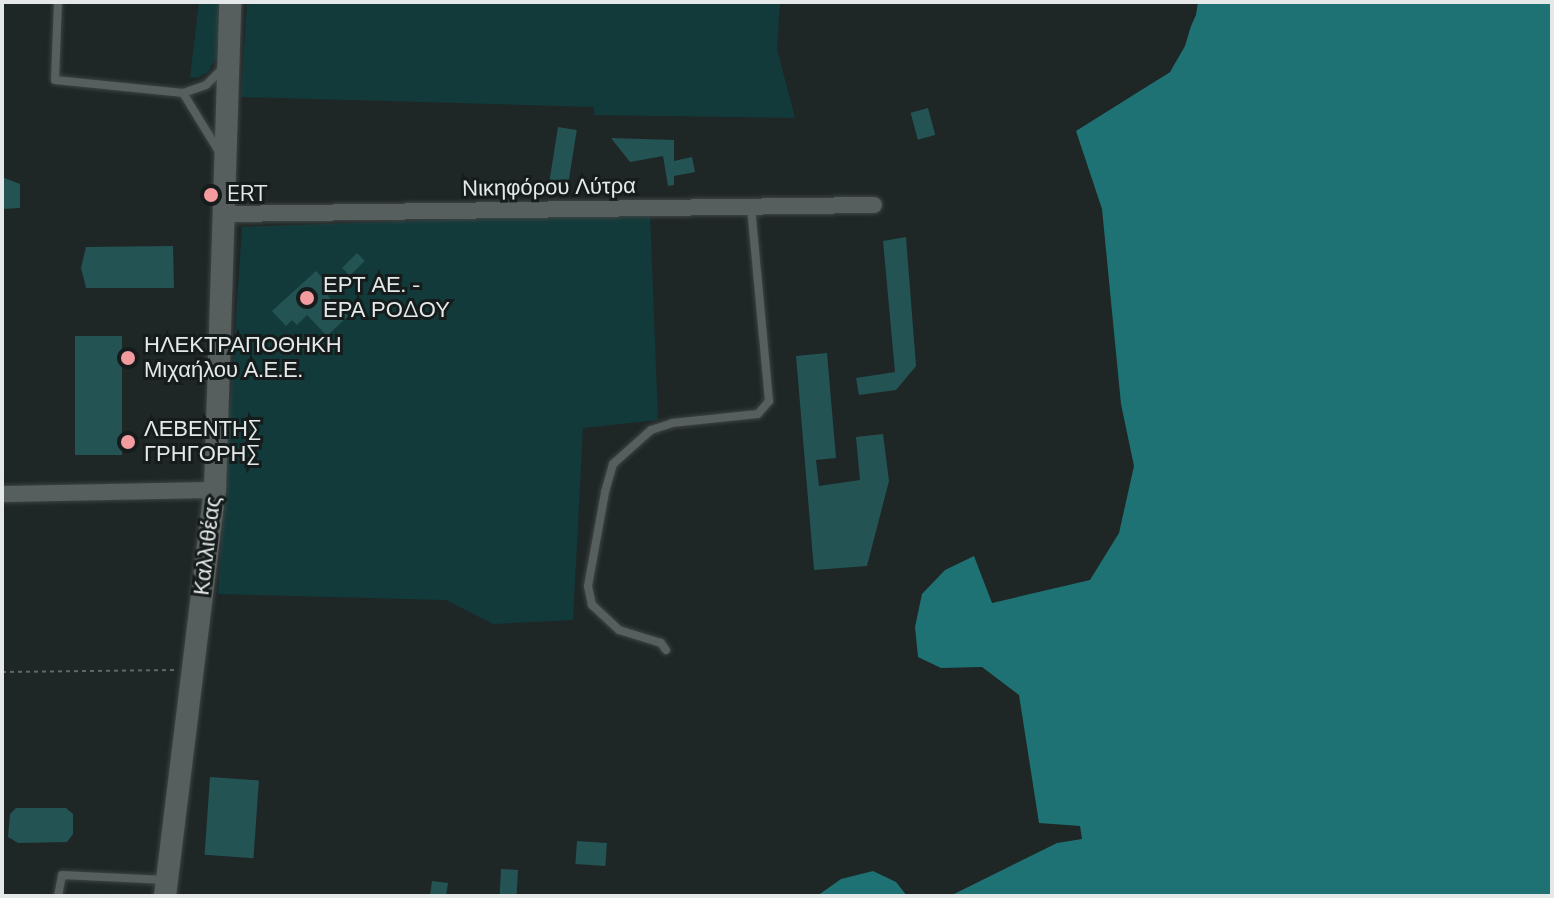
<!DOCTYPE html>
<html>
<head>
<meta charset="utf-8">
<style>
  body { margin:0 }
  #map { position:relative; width:1554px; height:898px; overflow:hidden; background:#1f2626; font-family:"Nunito Sans",sans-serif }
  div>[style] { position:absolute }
  .green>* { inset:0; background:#133a3a }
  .water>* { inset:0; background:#1e7273 }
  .pier>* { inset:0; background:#1f2626 }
  .building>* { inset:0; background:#245354; transform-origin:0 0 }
  .path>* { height:2px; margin-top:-1px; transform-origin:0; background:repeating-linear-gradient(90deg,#616767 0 4px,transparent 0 8px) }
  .roads { filter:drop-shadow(0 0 2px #3e4343) drop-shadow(0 0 2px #3e4343) }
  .service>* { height:8px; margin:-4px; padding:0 4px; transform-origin:4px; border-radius:4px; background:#565e5e }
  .minor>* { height:16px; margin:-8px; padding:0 8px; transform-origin:8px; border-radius:8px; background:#565e5e }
  .secondary>* { height:22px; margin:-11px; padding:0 11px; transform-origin:11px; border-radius:11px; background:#565e5e }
  .dots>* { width:22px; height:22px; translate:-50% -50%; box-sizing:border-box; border:4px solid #161c1c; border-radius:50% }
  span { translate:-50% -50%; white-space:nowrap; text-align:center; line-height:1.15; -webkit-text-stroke:6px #161c1c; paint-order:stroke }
  .street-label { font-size:22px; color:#e4e8e8 }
  .poi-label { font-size:22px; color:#e4e8e8 }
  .left { translate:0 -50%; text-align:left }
  .frame { position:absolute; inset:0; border:4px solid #e4e8e8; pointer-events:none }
</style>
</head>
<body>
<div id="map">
  <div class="green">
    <i style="clip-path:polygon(199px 2px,222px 2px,218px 55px,208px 72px,197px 78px,190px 77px)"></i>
    <i style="clip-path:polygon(247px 2px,780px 2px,777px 49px,795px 118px,594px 115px,594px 107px,241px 97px)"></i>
    <i style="clip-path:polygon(650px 212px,658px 420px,583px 428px,573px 620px,493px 624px,446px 600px,218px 594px,242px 227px)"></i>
  </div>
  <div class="water">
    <i style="clip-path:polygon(1198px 2px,1552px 2px,1552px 896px,950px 896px,1057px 843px,1082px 839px,1080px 826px,1039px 823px,1019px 695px,982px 667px,941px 668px,918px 657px,915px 627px,922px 594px,945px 570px,974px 556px,992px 603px,1090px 580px,1119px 533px,1134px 466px,1121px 404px,1102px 209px,1076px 131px,1170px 72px,1185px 46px)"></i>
    <i style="clip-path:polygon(873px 871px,896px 882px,907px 896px,817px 896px,841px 879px)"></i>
  </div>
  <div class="pier">
    <i style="clip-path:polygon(1194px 2px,1198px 2px,1196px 15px,1170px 72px,1072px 132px,1167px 69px,1181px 45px)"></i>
  </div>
  <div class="building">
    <i style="left:928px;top:108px;width:28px;height:18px;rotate:75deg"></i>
    <i style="left:558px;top:127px;width:19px;height:64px;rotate:9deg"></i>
    <i style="clip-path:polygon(611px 138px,674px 140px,674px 161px,692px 157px,695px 172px,674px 176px,674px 185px,668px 186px,663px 156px,630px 162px)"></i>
    <i style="clip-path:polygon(2px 177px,20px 184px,20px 208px,2px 209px)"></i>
    <i style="clip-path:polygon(906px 237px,916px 366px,896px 390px,859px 395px,856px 378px,895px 372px,883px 241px)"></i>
    <i style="clip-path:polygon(173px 246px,174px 288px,86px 288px,81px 268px,86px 247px)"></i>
    <i style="left:357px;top:253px;width:11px;height:21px;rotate:45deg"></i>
    <i style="clip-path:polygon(316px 271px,334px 291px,328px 296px,348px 316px,327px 336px,307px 315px,297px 325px,292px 320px,286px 326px,272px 311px)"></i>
    <i style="left:75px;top:336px;width:47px;height:119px"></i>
    <i style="clip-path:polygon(827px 353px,836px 458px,816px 460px,819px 486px,860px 480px,856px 437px,883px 434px,889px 481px,867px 566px,814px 570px,796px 356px)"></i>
    <i style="left:210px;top:777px;width:49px;height:78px;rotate:4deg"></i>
    <i style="clip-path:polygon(16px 808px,66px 808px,73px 814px,73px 834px,67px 842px,18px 843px,8px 837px,10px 814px)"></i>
    <i style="left:577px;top:841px;width:30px;height:23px;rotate:4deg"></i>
    <i style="left:501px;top:869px;width:17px;height:27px;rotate:3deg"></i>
    <i style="clip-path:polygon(432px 881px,448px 883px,446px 896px,430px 896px)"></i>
  </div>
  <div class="path">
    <i style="left:2px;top:672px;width:173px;rotate:-0.7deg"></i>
  </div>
  <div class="roads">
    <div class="service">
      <i style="left:58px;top:2px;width:78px;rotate:92.2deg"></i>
      <i style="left:55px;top:80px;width:129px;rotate:5.8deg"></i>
      <i style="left:183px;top:93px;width:24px;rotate:-19deg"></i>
      <i style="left:206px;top:85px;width:23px;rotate:-45deg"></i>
      <i style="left:183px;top:93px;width:67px;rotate:58.4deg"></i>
      <i style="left:666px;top:650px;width:9px;rotate:-126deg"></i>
      <i style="left:661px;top:643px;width:44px;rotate:-162.8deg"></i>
      <i style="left:619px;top:630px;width:37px;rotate:-137deg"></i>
      <i style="left:592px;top:605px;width:19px;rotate:-102deg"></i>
      <i style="left:588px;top:586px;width:96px;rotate:-79.7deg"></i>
      <i style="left:605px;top:492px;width:29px;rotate:-74deg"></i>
      <i style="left:613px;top:464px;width:51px;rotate:-41.8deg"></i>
      <i style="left:651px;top:430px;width:22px;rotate:-18deg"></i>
      <i style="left:672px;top:423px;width:86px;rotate:-6deg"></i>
      <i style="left:758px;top:414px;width:17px;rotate:-50deg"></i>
      <i style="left:769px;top:401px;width:195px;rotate:-95.3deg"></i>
      <i style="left:58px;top:896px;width:21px;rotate:-79deg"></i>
      <i style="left:62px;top:875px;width:103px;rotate:2.8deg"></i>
    </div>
    <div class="minor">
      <i style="left:226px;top:214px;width:648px;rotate:-0.8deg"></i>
      <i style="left:2px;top:494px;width:213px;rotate:-1.1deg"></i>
    </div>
    <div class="secondary">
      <i style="left:165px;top:896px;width:409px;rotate:-83deg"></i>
      <i style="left:215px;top:490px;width:488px;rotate:-88.2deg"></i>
    </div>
  </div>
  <div class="dots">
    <i style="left:211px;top:195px;background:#f49b9f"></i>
    <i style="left:307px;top:298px;background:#f49b9f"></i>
    <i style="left:128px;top:358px;background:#f49b9f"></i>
    <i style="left:128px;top:442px;background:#f49b9f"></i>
  </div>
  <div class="street-label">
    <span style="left:549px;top:188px;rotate:-1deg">Νικηφόρου Λύτρα</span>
    <span style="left:208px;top:546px;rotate:-83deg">Καλλιθέας</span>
  </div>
  <div class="poi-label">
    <span class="left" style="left:227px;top:195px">ERT</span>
    <span class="left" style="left:323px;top:298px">ΕΡΤ ΑΕ. -<br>ΕΡΑ ΡΟΔΟΥ</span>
    <span class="left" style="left:144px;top:358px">ΗΛΕΚΤΡΑΠΟΘΗΚΗ<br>Μιχαήλου Α.Ε.Ε.</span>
    <span class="left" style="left:144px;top:442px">ΛΕΒΕΝΤΗΣ<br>ΓΡΗΓΟΡΗΣ</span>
  </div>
  <div class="frame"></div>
</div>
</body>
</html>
